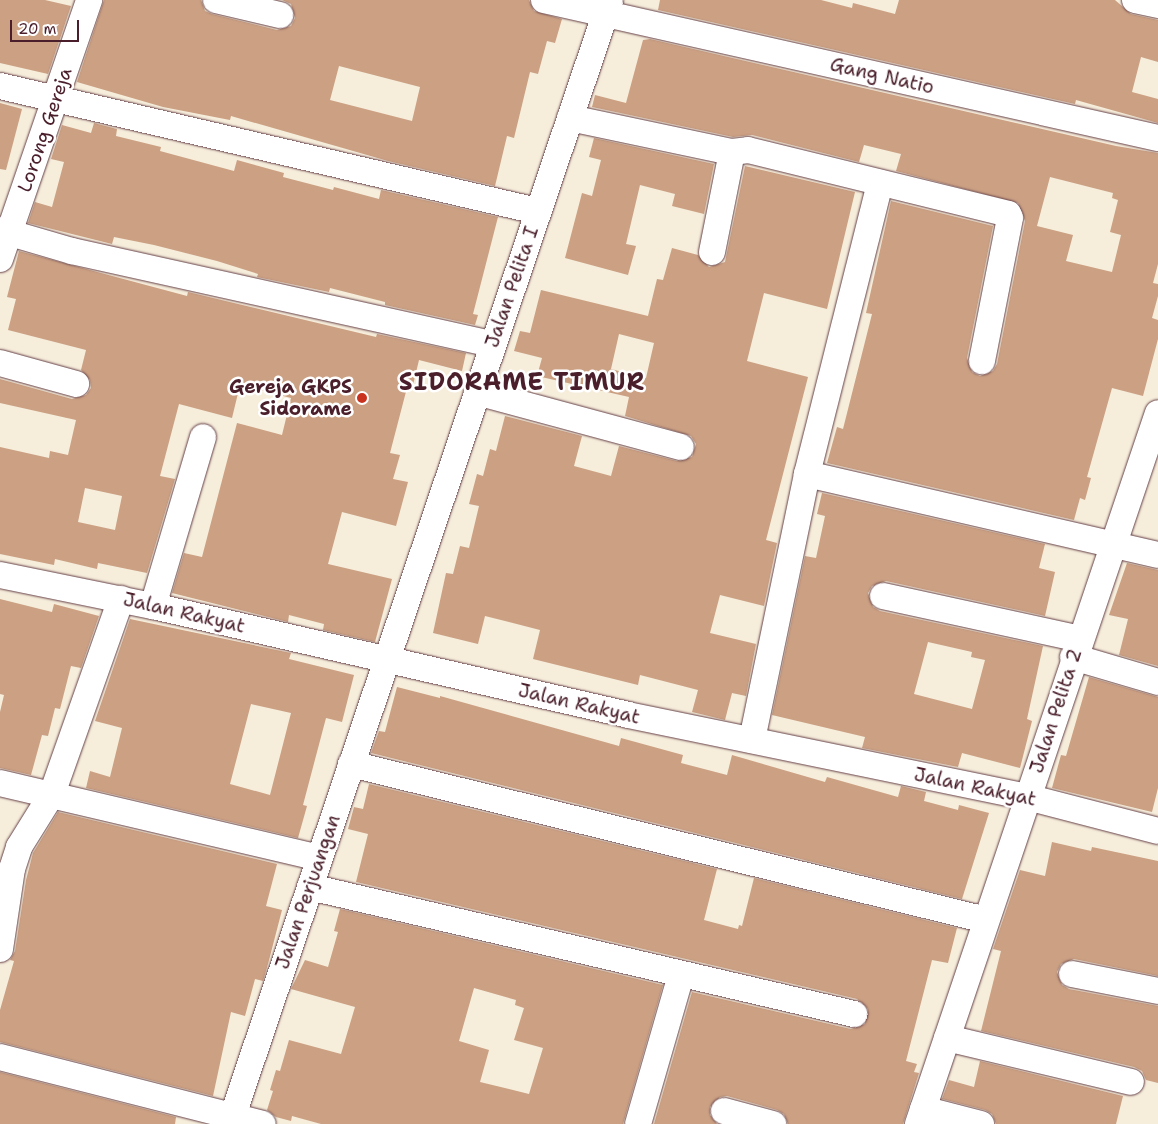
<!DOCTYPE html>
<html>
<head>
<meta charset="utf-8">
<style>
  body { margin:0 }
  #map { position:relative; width:1158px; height:1124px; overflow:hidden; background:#f6eddb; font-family:"Shantell Sans",sans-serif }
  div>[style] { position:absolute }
  .building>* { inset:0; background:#cba083 }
  .roads { filter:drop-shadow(0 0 1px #643e45) drop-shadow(0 0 1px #643e45) }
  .minor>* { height:26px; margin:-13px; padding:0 13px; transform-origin:13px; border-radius:13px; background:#fff }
  .dots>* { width:14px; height:14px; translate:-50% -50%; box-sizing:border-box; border:2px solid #fff; border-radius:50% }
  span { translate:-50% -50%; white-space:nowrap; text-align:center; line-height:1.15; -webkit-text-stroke:5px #fff; paint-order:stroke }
  .street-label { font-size:19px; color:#4a1f2b }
  .poi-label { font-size:19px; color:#4a1f2b; font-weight:700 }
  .right { translate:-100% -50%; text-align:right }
  .district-label { font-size:24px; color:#4a1f2b; font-weight:700; letter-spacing:1px }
  .scale { position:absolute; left:10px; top:20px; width:69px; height:22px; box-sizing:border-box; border:2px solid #4a1f2b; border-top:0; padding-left:6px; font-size:15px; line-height:18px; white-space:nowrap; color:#4a1f2b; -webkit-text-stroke:4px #fff; paint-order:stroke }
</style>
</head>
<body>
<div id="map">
  <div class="building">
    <i style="clip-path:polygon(0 0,45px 0,71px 6px,48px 74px,0 63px)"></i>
    <i style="clip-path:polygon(evenodd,104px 0,201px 0,205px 11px,212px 14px,277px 30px,291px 26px,295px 18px,291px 4px,282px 0,529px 0,534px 11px,562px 19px,555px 43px,547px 41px,538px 74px,530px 72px,514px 138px,507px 136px,495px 186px,388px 161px,231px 116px,230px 120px,163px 107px,77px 82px,104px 0,339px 66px,420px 87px,412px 121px,330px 100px,339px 66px)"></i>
    <i style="clip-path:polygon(660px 0,821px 0,852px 8px,853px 3px,895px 14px,899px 0,1115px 0,1131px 14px,1158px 20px,1158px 62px,1141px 57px,1132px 92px,1158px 99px,1158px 123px,1076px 100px,1075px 104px,658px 10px)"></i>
    <i style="clip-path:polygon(evenodd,650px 39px,1116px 146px,1158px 153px,1158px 264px,1153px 283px,1158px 284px,1158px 296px,1152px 318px,1158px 320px,1158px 339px,1143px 396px,1112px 388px,1087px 477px,1091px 478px,1085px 500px,1080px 498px,1074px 520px,827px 463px,837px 427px,843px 429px,872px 314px,866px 313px,891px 201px,993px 226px,967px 358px,972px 372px,980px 376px,993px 371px,997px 364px,1025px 221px,1018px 203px,896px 171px,901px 154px,864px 145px,859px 162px,752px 135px,733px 137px,592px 107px,595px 95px,626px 103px,643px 40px,650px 39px,1050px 177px,1113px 193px,1112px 198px,1118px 200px,1110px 232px,1121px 235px,1112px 272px,1066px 261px,1073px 235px,1037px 226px,1050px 177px)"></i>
    <i style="clip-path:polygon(0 103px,22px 109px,6px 170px,0 169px)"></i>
    <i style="clip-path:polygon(94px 123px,117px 129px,116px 136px,161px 147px,160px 151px,234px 171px,237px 160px,284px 173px,283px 177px,333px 190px,334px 187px,379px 199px,381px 190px,498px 217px,473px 314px,478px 315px,475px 325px,385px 305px,385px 302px,330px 288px,329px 292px,257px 277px,258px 274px,217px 261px,154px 245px,114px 237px,112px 244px,28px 223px,35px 202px,52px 207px,64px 162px,51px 159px,62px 125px,91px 133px)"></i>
    <i style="clip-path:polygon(594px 138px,714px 164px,704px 214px,672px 206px,675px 194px,640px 185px,626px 244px,636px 246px,628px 275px,565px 258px,582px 193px,592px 196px,601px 160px,589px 157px)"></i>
    <i style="clip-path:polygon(evenodd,745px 166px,855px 192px,827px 309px,764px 293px,747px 361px,808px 377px,766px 540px,777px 543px,764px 606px,720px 595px,710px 633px,756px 644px,746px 696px,732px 693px,725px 720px,692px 712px,698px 690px,640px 675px,638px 685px,533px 659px,540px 630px,485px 616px,478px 644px,433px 633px,446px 573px,453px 574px,460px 546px,469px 548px,479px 506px,469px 504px,477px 474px,483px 476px,490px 449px,496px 451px,505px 416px,582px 436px,574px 466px,611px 476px,619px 446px,677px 461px,692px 457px,696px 444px,691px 436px,625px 416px,629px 397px,537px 376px,542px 358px,514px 351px,520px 331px,530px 333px,541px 290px,648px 316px,657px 279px,663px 280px,672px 248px,698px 255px,709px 267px,725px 262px,745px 166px,619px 334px,654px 343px,646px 378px,611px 369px,619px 334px)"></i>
    <i style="clip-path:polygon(evenodd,19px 251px,187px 296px,188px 292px,376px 337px,377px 334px,466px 353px,462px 371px,419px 360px,413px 385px,408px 384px,390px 453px,400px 455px,393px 479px,408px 482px,396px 526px,342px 512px,328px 564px,392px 579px,375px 642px,323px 630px,324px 624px,289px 615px,288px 622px,172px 593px,184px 553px,202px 557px,237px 423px,282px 435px,291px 398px,240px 385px,232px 418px,179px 404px,160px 476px,175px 479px,147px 573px,98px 563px,97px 569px,55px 559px,54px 565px,0 554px,0 447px,49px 458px,50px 451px,68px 455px,76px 420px,0 403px,0 379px,72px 399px,86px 395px,91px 388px,90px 380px,81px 370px,86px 350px,8px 330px,16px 299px,7px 297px,19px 251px,85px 488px,122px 496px,115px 530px,78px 522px,85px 488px)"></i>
    <i style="clip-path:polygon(evenodd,822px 493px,1045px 544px,1039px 568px,1055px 572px,1045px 616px,886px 581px,872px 586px,868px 593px,873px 607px,880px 611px,1043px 646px,1027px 719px,1032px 721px,1020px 768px,962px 753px,958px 767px,862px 748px,865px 737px,772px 715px,805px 556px,816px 558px,825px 516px,817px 514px,822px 493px,928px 642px,972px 652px,971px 657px,985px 660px,972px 709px,914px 694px,928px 642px)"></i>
    <i style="clip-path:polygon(1127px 563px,1158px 570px,1158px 666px,1119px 655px,1128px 619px,1109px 615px)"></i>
    <i style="clip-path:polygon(0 599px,52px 612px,54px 604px,99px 616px,81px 668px,71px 666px,60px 709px,55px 708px,48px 736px,42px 735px,31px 775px,0 768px,0 712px,4px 695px,0 694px)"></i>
    <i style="clip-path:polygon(evenodd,130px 619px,291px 653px,289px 659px,354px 675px,342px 722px,326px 718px,303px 805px,307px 806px,298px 838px,86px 788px,90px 771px,110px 777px,122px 728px,95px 721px,130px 619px,251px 704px,291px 713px,270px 795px,230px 784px,251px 704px)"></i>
    <i style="clip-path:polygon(1089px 677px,1158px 697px,1158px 788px,1152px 812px,1052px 788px,1061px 755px,1066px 756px)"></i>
    <i style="clip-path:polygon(397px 687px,440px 698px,440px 696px,619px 746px,621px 738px,683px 755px,681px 763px,727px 775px,732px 755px,825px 782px,827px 777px,898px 797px,901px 786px,926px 792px,924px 801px,958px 810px,959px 805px,989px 813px,962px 899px,371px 753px,379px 731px,385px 732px)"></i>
    <i style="clip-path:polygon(369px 784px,717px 869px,704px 920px,738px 929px,739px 925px,742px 926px,754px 878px,957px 928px,948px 963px,932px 960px,906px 1061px,917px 1064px,914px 1072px,919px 1073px,903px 1124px,788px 1124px,784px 1114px,777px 1110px,727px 1096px,720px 1097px,710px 1107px,710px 1115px,717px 1124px,654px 1124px,692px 992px,851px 1029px,865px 1024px,868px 1009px,857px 999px,356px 882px,368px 834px,348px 829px,354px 807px,363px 809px)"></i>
    <i style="clip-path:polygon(58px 812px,277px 864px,266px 906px,282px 910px,268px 964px,263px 981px,255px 979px,245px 1016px,231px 1012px,213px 1096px,0 1042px,0 1010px,14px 961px,10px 960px,15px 951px,26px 880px,33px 853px)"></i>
    <i style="clip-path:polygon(1052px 842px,1091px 851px,1092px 847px,1158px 861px,1158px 976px,1074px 959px,1061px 964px,1057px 972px,1062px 985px,1069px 989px,1158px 1006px,1158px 1083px,1146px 1080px,1142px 1071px,1134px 1067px,981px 1031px,1001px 951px,993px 949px,1020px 870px,1045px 876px)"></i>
    <i style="clip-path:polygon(evenodd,340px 909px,663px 985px,623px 1124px,321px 1124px,292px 1116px,291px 1121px,276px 1117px,267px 1110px,273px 1091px,270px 1090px,276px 1070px,280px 1071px,289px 1040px,341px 1054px,355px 1007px,291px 989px,305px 960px,328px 967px,338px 932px,334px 931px,340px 909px,474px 988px,516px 1000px,515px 1005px,524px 1008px,514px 1040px,543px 1048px,529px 1094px,480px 1082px,489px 1050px,459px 1041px,474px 988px)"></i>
    <i style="clip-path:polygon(980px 1061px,1123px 1096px,1116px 1124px,996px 1124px,992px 1114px,985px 1110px,942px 1099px,949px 1080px,974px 1087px)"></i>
    <i style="clip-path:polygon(0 1072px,176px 1117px,175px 1124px,0 1124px)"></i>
  </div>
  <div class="roads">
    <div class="minor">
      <i style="left:216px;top:0;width:66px;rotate:13.2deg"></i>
      <i style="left:544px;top:0;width:629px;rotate:12.67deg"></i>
      <i style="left:1135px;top:0;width:24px;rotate:12deg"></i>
      <i style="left:0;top:86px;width:551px;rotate:13.1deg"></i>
      <i style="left:570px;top:118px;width:166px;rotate:11.9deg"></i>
      <i style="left:732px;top:152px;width:102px;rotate:101.3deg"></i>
      <i style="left:732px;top:152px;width:16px;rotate:-7deg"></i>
      <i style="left:748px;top:150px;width:268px;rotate:13.8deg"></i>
      <i style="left:1008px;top:214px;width:4px;rotate:63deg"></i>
      <i style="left:1010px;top:218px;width:146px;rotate:101.1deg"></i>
      <i style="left:0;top:230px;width:75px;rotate:16.3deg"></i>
      <i style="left:72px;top:251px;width:431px;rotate:12.5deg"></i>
      <i style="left:0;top:259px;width:274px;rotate:-71deg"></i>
      <i style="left:0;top:363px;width:79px;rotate:15.4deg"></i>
      <i style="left:477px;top:392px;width:211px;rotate:15.1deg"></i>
      <i style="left:807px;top:474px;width:360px;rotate:13deg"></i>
      <i style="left:0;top:575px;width:156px;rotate:11.5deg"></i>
      <i style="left:153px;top:606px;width:487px;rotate:12.9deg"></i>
      <i style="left:628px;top:715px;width:407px;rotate:11.6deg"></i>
      <i style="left:1027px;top:797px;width:135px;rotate:14.5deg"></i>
      <i style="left:883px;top:596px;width:202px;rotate:12.3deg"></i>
      <i style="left:153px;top:606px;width:176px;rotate:-73.5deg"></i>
      <i style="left:1073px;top:657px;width:89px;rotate:16.4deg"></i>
      <i style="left:752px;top:740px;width:272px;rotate:-78.3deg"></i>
      <i style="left:807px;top:474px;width:300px;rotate:-75.9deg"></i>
      <i style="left:351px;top:764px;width:654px;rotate:13.8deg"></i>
      <i style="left:0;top:783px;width:328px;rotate:13.2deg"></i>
      <i style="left:310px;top:887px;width:559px;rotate:13.14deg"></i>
      <i style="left:0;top:949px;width:81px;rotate:-81.5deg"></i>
      <i style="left:12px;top:869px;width:23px;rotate:-72deg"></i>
      <i style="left:19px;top:847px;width:62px;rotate:-58.1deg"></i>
      <i style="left:52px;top:794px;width:207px;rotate:-70.5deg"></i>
      <i style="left:1072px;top:974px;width:88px;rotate:11.2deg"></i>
      <i style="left:947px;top:1038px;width:189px;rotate:13.4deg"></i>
      <i style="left:0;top:1057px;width:271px;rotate:14.3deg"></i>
      <i style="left:923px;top:1109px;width:60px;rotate:14.5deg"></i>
      <i style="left:724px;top:1111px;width:51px;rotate:14.9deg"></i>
      <i style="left:230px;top:1124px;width:1186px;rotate:-71.32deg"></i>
      <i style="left:638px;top:1124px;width:155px;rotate:-73.9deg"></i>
      <i style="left:918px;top:1124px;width:750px;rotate:-71.35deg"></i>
    </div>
  </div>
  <div class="dots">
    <i style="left:362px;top:398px;background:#c8321e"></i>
  </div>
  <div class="street-label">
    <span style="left:882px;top:76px;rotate:13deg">Gang Natio</span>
    <span style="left:45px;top:130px;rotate:-71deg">Lorong Gereja</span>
    <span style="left:512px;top:287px;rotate:-71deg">Jalan Pelita I</span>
    <span style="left:184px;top:613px;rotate:13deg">Jalan Rakyat</span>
    <span style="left:579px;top:704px;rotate:13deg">Jalan Rakyat</span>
    <span style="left:1056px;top:711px;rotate:-72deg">Jalan Pelita 2</span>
    <span style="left:975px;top:787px;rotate:12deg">Jalan Rakyat</span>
    <span style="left:308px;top:892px;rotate:-71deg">Jalan Perjuangan</span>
  </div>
  <div class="poi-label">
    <span class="right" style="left:352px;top:398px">Gereja GKPS<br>Sidorame</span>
  </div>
  <div class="district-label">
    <span style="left:522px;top:383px">SIDORAME TIMUR</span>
  </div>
  <div class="scale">20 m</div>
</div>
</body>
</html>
